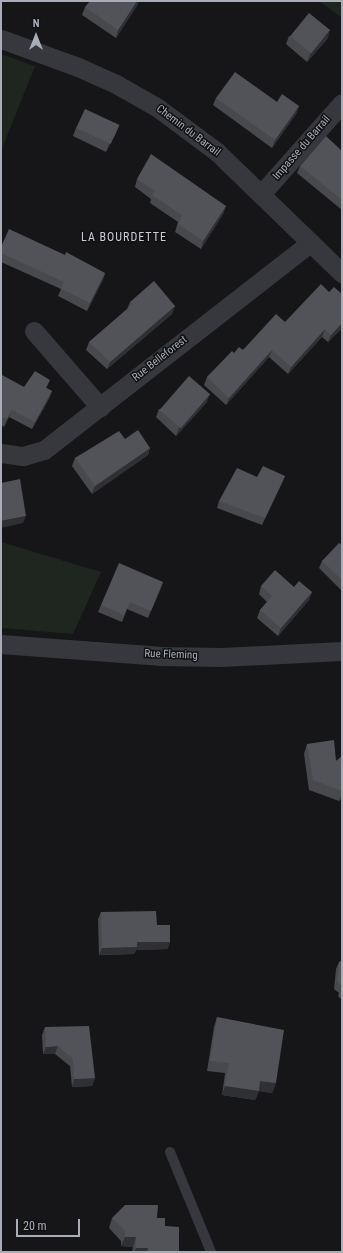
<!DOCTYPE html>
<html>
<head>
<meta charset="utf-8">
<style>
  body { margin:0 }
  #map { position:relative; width:343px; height:1253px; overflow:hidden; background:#161618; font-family:"Roboto Condensed",sans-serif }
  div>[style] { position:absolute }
  .green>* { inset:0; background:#1e261f }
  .service>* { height:10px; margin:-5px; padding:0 5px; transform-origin:5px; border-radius:5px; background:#37383d }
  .minor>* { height:19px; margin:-9.5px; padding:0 9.5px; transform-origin:9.5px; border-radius:9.5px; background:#37383d }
  .wall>* { inset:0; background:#47494d }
  .shaded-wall>* { inset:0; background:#2f3033 }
  .building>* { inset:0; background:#525359; transform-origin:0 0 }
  span { translate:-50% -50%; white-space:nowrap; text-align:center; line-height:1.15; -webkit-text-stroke:3px #111113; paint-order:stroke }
  .street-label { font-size:11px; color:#a8adb8 }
  .neighbourhood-label { font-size:12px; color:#c9ccd4; letter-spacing:1px }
  .frame { position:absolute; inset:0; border:2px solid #a8adb8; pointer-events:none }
  .north { position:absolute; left:16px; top:16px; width:40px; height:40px; -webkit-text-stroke:3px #111113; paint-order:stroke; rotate:0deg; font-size:11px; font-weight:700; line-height:16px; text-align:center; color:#a8adb8 }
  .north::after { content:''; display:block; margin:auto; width:14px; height:18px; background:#a8adb8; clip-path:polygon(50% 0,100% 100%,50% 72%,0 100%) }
  .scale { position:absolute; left:16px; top:1219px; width:64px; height:18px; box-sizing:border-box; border:2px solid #a8adb8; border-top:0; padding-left:5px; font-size:12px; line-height:14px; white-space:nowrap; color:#a8adb8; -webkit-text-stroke:3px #111113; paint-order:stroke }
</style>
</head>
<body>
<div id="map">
  <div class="green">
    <i style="clip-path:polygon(319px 1px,342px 1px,342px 18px)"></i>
    <i style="clip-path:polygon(1px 54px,35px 66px,1px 151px)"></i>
    <i style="clip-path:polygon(1px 542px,101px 572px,73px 634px,1px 628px)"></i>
  </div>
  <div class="service">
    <i style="left:170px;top:1152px;width:108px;rotate:67.7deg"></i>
  </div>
  <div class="minor">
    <i style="left:1px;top:39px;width:82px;rotate:20deg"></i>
    <i style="left:78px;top:67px;width:42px;rotate:24.1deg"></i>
    <i style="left:116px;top:84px;width:48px;rotate:29.7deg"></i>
    <i style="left:158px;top:108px;width:74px;rotate:36.7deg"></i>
    <i style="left:217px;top:152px;width:174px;rotate:44.1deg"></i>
    <i style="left:262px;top:193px;width:120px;rotate:-48.4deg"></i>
    <i style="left:34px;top:331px;width:101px;rotate:49deg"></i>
    <i style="left:1px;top:453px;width:22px;rotate:8deg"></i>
    <i style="left:23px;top:456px;width:22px;rotate:-16deg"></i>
    <i style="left:44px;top:450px;width:338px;rotate:-37.9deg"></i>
    <i style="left:1px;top:644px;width:158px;rotate:4.3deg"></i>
    <i style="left:159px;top:656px;width:62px;rotate:0.9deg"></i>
    <i style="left:221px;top:657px;width:121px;rotate:-2.8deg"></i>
  </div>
  <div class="wall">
    <i style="clip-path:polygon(138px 4px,116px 38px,82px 15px,85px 7px)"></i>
    <i style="clip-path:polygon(289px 36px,328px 38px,307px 62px,286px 44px)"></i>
    <i style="clip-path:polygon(216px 98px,277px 102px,299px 106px,296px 114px,272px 148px,213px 105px)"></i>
    <i style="clip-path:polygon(119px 125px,116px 133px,106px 152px,73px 136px,76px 128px)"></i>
    <i style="clip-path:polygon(342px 151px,342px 210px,297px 173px,300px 166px)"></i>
    <i style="clip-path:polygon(137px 179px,226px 206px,223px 214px,201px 249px,175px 232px,178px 222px,150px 203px,151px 199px,135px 187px)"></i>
    <i style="clip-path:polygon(1px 247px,105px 273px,103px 280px,87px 311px,58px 296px,61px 289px,1px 262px)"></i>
    <i style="clip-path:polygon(342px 294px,342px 328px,328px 342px,322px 337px,288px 374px,269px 357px,226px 405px,204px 385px,207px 377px,234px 353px,243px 350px,285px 322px)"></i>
    <i style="clip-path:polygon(130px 302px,175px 306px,172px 314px,107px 369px,86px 350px,89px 342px,127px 309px)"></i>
    <i style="clip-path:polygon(1px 377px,24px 387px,47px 388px,52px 391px,49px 399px,32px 429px,9px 417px,4px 427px,1px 425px)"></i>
    <i style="clip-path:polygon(207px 402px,176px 436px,156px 417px,159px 409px)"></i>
    <i style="clip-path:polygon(125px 439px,150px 448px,148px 455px,92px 494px,72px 466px,75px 458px)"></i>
    <i style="clip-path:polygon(285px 476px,282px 483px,262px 525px,217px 508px,219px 501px,257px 477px)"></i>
    <i style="clip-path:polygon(342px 545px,342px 591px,319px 568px,322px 561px)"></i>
    <i style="clip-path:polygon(163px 582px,148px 618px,127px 609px,122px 622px,98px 612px,101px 605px)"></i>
    <i style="clip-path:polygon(261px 586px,294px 587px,312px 592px,309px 600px,278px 636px,257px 618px,260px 610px,267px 602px,259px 594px)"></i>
    <i style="clip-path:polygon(307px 744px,336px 761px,342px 756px,342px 798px,339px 801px,309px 790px,304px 754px)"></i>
    <i style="clip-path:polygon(101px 912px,157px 925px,168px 949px,136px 950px,134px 954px,99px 955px,98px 919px)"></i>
    <i style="clip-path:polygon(342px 961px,342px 1000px,338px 996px,339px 993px,334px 989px,336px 969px,339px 962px)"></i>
    <i style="clip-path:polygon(217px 1017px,276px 1083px,272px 1093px,259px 1091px,255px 1100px,222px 1095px,225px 1073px,207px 1071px,214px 1027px)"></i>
    <i style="clip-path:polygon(45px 1027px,95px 1078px,92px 1086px,72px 1087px,70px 1066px,55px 1054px,43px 1054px,42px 1035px)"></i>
    <i style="clip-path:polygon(112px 1218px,157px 1218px,165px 1226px,179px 1252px,132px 1252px,133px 1247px,121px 1246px,121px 1241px,109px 1228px)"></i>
  </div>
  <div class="shaded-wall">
    <i style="clip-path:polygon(137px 1px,139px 1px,138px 4px,116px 38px,118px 30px)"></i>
    <i style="clip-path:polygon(330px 30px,328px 38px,307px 62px,310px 54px)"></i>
    <i style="clip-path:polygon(299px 106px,296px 114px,272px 148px,275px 140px)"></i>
    <i style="clip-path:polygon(119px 125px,116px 133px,106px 152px,109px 144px)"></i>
    <i style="clip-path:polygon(226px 206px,223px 214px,201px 249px,203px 241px)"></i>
    <i style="clip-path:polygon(105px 273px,103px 280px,87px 311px,90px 303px)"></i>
    <i style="clip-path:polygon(175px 306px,172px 314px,107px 369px,110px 362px)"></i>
    <i style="clip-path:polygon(342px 323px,342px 328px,328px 342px,331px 335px)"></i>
    <i style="clip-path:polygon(325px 329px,322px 337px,288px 374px,291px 367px)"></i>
    <i style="clip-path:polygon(272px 350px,269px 357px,226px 405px,229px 398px)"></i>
    <i style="clip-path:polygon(52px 391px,49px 399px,32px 429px,35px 422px)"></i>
    <i style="clip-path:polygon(210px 394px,207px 402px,176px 436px,179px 428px)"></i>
    <i style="clip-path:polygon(12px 410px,9px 417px,4px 427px,7px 419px)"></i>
    <i style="clip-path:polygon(150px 448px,148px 455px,92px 494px,95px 486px)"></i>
    <i style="clip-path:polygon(285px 476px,282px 483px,262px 525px,265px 518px)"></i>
    <i style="clip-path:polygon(26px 516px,23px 523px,1px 528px,1px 521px)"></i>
    <i style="clip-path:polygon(163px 582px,161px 589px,148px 618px,151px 611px)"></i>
    <i style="clip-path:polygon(312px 592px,309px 600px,278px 636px,281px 628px)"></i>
    <i style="clip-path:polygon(342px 793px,342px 798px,339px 801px)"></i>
    <i style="clip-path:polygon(137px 942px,170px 942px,168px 949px,136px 950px,134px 954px,99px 955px,102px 948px)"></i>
    <i style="clip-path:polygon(58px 1046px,55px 1054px,43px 1054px,46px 1047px)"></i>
    <i style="clip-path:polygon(95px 1078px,92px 1086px,72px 1087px,74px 1079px)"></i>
    <i style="clip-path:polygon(260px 1081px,276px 1083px,272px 1093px,259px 1091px,255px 1100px,222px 1095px,225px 1086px)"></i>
    <i style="clip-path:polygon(125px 1237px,136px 1237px,133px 1247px,121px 1246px)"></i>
    <i style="clip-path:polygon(136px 1248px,148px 1248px,147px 1252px,134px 1252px)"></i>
  </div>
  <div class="building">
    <i style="clip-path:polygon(90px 1px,137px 1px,118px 30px,85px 7px)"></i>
    <i style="left:309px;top:13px;width:27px;height:30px;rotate:39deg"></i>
    <i style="clip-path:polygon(235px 72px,277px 102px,282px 94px,299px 106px,275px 140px,216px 98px)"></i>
    <i style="left:85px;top:109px;width:38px;height:21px;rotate:25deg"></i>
    <i style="clip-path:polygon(326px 136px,342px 151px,342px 200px,300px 166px)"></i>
    <i style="clip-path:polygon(151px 154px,226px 206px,203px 241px,178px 224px,182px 215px,152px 195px,155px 191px,137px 179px)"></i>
    <i style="clip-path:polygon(9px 229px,65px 255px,66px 252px,105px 273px,90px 303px,61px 289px,64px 282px,1px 253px,1px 247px)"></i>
    <i style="clip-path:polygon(154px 281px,175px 306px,110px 362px,89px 342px,132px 305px,130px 302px)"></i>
    <i style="clip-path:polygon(321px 284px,329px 292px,334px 287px,342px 294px,342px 323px,331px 335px,325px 329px,291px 367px,272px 350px,229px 398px,207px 377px,232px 351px,234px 353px,239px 347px,243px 350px,276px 314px,285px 322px)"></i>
    <i style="clip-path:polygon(35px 371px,50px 380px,46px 388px,52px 391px,35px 422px,12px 410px,7px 419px,1px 416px,1px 377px,2px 375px,24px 387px)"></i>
    <i style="left:189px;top:376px;width:28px;height:45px;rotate:41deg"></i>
    <i style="clip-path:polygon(138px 430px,150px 448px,95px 486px,75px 458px,119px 431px,125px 439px)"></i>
    <i style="clip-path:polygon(263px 466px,285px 476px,265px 518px,219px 501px,237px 468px,257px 477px)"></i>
    <i style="clip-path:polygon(20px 479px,26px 516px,1px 521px,1px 483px)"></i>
    <i style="clip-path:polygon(339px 543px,342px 545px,342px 580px,322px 561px)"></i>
    <i style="clip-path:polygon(119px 563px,163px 582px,151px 611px,130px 602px,124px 615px,101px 605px)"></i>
    <i style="clip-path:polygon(275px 570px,294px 587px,299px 581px,312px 592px,281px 628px,260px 610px,272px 596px,261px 586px)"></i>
    <i style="clip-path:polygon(334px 740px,336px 761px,342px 756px,342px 791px,313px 780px,307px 744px)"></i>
    <i style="clip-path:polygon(156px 911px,157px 925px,170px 925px,170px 942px,137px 942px,137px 947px,102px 948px,101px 912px)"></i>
    <i style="clip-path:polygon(342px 961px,342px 986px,337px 981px,339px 962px)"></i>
    <i style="clip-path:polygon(217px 1017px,284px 1030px,276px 1083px,260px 1081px,259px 1091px,225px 1086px,229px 1063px,210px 1061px)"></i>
    <i style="clip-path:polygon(89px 1026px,95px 1078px,74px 1079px,73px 1059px,58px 1046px,46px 1047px,45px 1027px)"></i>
    <i style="clip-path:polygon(125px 1205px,158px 1205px,157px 1218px,165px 1218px,165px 1226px,179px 1227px,179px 1252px,148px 1252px,148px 1248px,136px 1248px,136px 1237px,125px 1237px,125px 1231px,112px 1218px)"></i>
  </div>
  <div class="street-label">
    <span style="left:188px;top:131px;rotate:37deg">Chemin du Barrail</span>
    <span style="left:302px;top:148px;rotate:-49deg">Impasse du Barrail</span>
    <span style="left:160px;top:359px;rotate:-38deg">Rue Belleforest</span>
    <span style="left:171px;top:655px;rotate:2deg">Rue Fleming</span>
  </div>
  <div class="neighbourhood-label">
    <span style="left:124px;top:238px">LA BOURDETTE</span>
  </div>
  <div class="frame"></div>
  <div class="north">N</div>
  <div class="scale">20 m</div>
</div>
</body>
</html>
